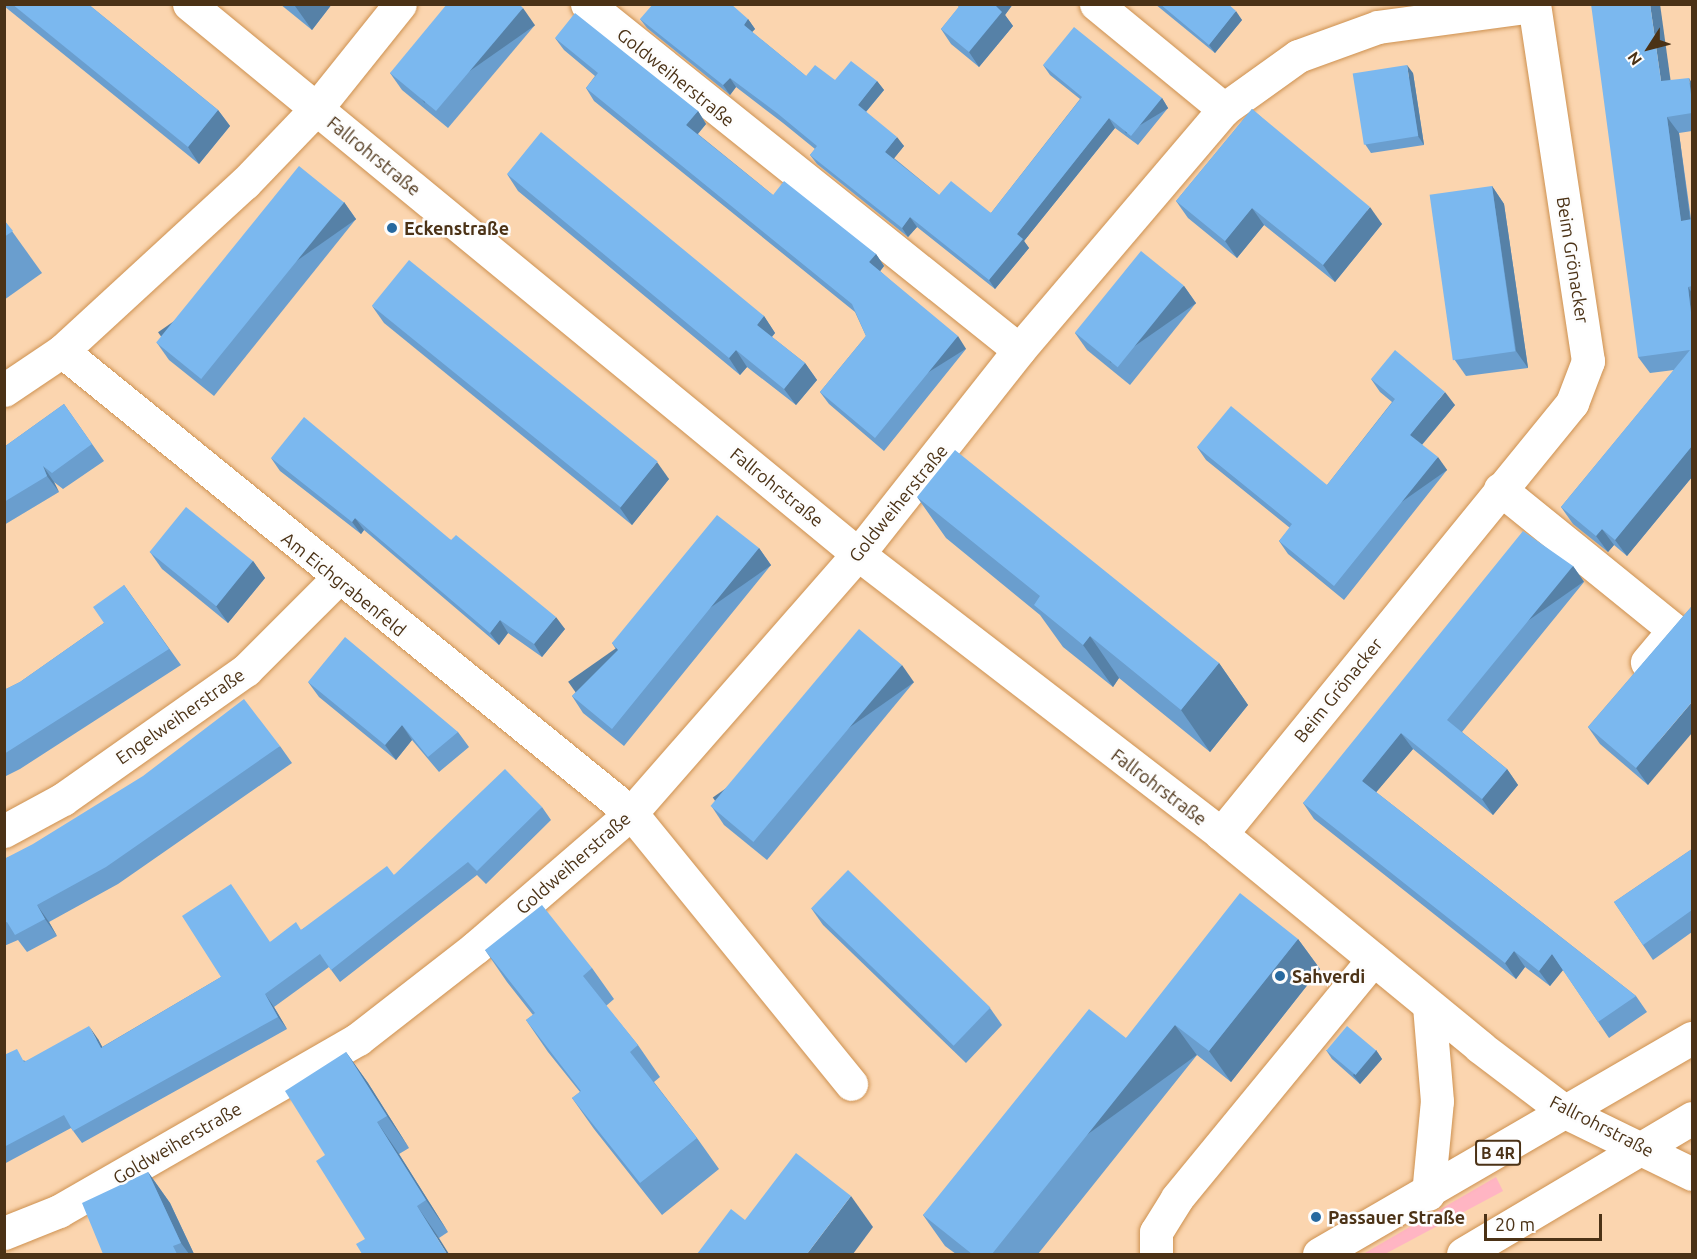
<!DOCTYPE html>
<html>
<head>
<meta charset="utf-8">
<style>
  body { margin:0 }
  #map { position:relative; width:1697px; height:1259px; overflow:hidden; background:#fbd5af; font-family:Ubuntu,sans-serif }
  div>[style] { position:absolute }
  .green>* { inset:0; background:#ffb5c3 }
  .roads { filter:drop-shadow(0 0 2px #cd9150) drop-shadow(0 0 2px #cd9150) }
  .minor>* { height:33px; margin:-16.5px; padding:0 16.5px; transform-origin:16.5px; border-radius:16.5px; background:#fff }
  .major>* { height:33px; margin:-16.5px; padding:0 16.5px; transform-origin:16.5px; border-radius:16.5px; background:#fff }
  .wall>* { inset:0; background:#6a9ece }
  .shaded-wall>* { inset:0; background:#5681a7; transform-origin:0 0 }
  .building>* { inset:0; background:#7bb8ef; transform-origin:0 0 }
  .dots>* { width:16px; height:16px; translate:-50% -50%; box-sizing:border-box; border:3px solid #fdfdfd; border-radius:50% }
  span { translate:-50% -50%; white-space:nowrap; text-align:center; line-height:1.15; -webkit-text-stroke:5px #fdfdfd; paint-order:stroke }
  .shield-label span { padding:2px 4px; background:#fdfdfd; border:2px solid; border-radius:4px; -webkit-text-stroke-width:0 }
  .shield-label { font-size:16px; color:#4b3216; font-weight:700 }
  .street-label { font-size:18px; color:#4b3216 }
  .poi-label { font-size:18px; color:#4b3216; font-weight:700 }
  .left { translate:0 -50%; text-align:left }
  .frame { position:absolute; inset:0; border:6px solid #4b3216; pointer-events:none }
  .north { position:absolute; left:1619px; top:18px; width:60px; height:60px; -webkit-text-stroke:4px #fdfdfd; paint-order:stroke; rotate:234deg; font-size:16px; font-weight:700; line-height:24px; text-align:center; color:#4b3216 }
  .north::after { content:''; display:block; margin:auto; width:21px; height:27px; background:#4b3216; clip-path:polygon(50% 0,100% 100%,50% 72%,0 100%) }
  .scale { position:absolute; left:1484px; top:1214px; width:118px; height:27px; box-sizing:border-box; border:3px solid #4b3216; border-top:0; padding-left:8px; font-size:18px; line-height:21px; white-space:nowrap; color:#4b3216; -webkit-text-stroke:4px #fdfdfd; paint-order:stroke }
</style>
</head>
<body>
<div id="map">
  <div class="green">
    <i style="clip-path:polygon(1496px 1177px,1503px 1191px,1385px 1254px,1363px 1254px)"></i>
  </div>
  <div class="roads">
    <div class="minor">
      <i style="left:189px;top:4px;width:866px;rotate:39.42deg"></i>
      <i style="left:858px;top:554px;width:458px;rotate:37.6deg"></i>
      <i style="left:1221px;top:834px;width:335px;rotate:39.4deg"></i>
      <i style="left:1480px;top:1047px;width:109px;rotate:37.2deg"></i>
      <i style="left:1567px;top:1113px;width:139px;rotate:26deg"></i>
      <i style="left:587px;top:4px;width:553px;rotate:38.69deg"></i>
      <i style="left:1096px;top:4px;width:166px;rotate:39.4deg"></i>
      <i style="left:62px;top:351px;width:733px;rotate:39.07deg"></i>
      <i style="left:631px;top:813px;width:349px;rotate:50.9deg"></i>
      <i style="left:4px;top:390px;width:70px;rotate:-33.9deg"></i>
      <i style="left:62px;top:351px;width:248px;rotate:-42.6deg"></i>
      <i style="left:245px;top:183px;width:103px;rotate:-46.2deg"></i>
      <i style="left:316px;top:109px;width:134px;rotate:-51.3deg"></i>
      <i style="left:1500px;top:489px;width:224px;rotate:39deg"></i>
      <i style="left:1674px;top:630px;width:42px;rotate:130.2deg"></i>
      <i style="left:4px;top:831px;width:67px;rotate:-28.5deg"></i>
      <i style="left:63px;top:799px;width:224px;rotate:-35.2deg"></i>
      <i style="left:246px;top:670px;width:129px;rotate:-45deg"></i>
      <i style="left:1221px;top:834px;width:556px;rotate:-50.84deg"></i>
      <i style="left:1572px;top:403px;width:45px;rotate:-69.1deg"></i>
      <i style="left:1588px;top:361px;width:361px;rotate:-98.6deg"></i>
      <i style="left:1428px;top:1194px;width:93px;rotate:-84.5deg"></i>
      <i style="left:1437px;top:1101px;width:95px;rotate:-94.8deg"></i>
      <i style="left:4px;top:1233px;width:59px;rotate:-21.8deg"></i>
      <i style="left:59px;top:1211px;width:345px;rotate:-29.9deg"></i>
      <i style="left:358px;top:1039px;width:150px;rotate:-37.9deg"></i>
      <i style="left:476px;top:947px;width:205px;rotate:-40.8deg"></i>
      <i style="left:631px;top:813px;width:344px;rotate:-48.8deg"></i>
      <i style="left:858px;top:554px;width:260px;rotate:-51.7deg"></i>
      <i style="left:1019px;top:350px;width:316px;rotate:-49.6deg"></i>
      <i style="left:1224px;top:109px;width:91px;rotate:-35.6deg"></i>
      <i style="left:1298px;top:56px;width:85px;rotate:-19.9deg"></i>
      <i style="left:1378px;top:27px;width:157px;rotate:-7.7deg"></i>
      <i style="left:1156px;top:1254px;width:22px;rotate:-90deg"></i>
      <i style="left:1156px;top:1232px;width:40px;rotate:-58deg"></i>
      <i style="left:1177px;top:1198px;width:309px;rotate:-50.6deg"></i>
    </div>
    <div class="major">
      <i style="left:1319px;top:1254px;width:431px;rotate:-30.1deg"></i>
      <i style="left:1463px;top:1254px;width:266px;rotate:-30.7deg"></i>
    </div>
  </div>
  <div class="wall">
    <i style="clip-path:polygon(4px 4px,88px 4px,218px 110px,230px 126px,199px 164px,4px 6px)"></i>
    <i style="clip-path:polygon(280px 4px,332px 4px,312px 30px)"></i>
    <i style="clip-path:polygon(956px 4px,1013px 4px,1005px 15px,1013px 26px,979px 67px,951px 44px,941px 29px,959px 7px)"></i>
    <i style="clip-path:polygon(1155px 4px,1228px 4px,1242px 20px,1215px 53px)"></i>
    <i style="clip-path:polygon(640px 19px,748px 19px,755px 29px,752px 32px,806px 76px,835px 80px,877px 81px,884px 90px,866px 112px,904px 146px,894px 158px,939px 195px,991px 213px,1080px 99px,1050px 75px,1043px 65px,1162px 98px,1168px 108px,1138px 145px,1115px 128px,1024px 241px,1029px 248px,995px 289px,917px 227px,908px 237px,817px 164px,810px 155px,815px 149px,783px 123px,736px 87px,730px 95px,647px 28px)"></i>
    <i style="clip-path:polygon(535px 25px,448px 128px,402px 90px,390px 73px)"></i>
    <i style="clip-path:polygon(555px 38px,698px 111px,706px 124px,698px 134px,773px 195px,876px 254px,884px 266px,880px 271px,966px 349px,884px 451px,829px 404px,820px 392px,866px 336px,855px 312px,594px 101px,586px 88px,595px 76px,564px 50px)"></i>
    <i style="clip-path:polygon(1413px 73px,1424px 145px,1371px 153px,1365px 144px)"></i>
    <i style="clip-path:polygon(1670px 80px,1692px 83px,1692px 131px,1679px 133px,1691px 219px,1692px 219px,1692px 477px,1627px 556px,1614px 545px,1608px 552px,1573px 524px,1561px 507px,1674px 370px,1650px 373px,1638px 357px)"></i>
    <i style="clip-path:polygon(1252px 109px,1382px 224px,1335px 282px,1264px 225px,1237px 258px,1188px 218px,1176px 201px)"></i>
    <i style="clip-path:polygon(507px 174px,764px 316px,775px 333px,772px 337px,805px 363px,817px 380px,796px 405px,747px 367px,740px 375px,518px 191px)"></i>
    <i style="clip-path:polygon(1492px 186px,1504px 204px,1528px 368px,1466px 376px,1454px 359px)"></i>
    <i style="clip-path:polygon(344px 202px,356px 219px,214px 396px,169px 360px,157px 343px)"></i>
    <i style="clip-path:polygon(4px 220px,42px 273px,4px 300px)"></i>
    <i style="clip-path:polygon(1184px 286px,1196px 303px,1130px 385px,1087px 350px,1075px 333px)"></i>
    <i style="clip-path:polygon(372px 306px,669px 479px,632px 525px,384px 323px)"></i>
    <i style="clip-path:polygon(1371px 379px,1455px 405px,1422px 445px,1447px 470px,1344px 600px,1288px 554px,1279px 541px,1290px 528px,1206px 460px,1197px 447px,1327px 485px,1392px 402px,1380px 392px)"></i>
    <i style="clip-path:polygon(64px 404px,104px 461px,63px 489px,54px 482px,59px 492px,4px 525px,4px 447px)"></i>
    <i style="clip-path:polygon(271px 458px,451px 540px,565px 629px,542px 657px,508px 633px,499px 645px,364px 530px,361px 534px,280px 471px)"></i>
    <i style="clip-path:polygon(917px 497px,1219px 663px,1248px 705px,1210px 752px,1119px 678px,1113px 687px,1063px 647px,1040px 615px,946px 538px)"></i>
    <i style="clip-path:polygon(759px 548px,771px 565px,624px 746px,583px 713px,572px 696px,617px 651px,612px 643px)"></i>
    <i style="clip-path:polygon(150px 552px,253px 561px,265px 578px,228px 623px,162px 569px)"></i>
    <i style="clip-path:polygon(1573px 566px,1584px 582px,1462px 732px,1507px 769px,1518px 785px,1493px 815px,1413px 749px,1376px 792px,1636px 996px,1647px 1012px,1609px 1038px,1563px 970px,1550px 986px,1525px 967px,1516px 979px,1314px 819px,1303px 803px)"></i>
    <i style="clip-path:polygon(124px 585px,181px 665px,20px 769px,4px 777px,4px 690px,20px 682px,104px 623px)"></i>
    <i style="clip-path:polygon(1692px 606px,1648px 785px,1600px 744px,1588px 727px)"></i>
    <i style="clip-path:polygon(308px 682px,458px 732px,469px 747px,439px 772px,412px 740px,396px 760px,319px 697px)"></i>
    <i style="clip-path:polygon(914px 682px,767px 860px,724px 825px,712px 807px)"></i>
    <i style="clip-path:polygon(280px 746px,292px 763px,118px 884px,49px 922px,57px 936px,27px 952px,18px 940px,4px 946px,4px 859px)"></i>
    <i style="clip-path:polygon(542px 807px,551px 820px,486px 884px,477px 875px,340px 982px,329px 967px,274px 1007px,287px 1029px,82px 1143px,71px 1128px,4px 1164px,4px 1055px,26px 1061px,98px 1039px,102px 1047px,221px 977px,270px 942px,301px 930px,394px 875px)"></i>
    <i style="clip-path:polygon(1692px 849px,1692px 932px,1653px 960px,1614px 902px)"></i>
    <i style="clip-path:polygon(811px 908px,990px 1008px,1002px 1025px,966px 1063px,823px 925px)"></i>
    <i style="clip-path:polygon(1298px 939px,1320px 969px,1231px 1082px,1197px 1055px,1038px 1254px,956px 1254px,945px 1246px,923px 1215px,1126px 1038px)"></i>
    <i style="clip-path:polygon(485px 950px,592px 968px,614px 999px,606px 1006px,638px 1045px,660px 1077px,654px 1082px,697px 1138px,719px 1169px,662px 1215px,594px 1129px,572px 1098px,580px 1092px,548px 1052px,526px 1020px,533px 1015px,507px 982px)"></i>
    <i style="clip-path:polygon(1326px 1050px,1376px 1050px,1382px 1059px,1360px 1084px,1332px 1059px)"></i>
    <i style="clip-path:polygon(346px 1052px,368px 1083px,409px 1148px,399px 1154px,448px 1232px,439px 1238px,325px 1155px)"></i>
    <i style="clip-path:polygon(148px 1172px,170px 1203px,194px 1254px,103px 1254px)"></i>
  </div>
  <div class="shaded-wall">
    <i style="clip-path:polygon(295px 4px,332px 4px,312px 30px,295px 6px)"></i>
    <i style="clip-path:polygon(993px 4px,1013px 4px,1005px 15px,1013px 26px,979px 67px,969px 52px)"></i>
    <i style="clip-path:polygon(1650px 4px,1660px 4px,1673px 98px,1661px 81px)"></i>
    <i style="left:523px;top:8px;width:21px;height:135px;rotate:55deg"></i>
    <i style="clip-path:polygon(1236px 11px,1242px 20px,1215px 53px,1209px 45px)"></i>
    <i style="clip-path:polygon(748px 19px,755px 29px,750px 34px,744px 25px)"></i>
    <i style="clip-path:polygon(1407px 65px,1413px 73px,1424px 145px,1418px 136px)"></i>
    <i style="clip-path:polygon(730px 78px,736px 87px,730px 95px,723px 85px)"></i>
    <i style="clip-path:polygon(1689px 78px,1692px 83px,1692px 103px)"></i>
    <i style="clip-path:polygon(877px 81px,884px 90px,864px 114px,858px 105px)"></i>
    <i style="left:1162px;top:98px;width:12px;height:49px;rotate:59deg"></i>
    <i style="clip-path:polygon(218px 110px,230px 126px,199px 164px,188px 147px)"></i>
    <i style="clip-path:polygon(698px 111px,706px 124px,695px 137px,686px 125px)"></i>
    <i style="clip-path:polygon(1667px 117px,1679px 133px,1692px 234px,1681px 221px)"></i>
    <i style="clip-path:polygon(1109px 118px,1115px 128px,1024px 241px,1029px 248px,995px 289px,989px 280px,1017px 234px)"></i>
    <i style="clip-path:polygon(897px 137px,904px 146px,892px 161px,885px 152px)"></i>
    <i style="clip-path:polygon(1492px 186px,1504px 204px,1528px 368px,1516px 351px)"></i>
    <i style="left:344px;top:202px;width:21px;height:227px;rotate:55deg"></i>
    <i style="clip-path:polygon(1370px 207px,1382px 224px,1335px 282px,1323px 265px)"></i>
    <i style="clip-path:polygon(1252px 208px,1264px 225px,1237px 258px,1225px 241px)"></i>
    <i style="clip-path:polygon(910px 217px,917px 227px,908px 237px,902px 228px)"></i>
    <i style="clip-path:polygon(876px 254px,884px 266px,878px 274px,869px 262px)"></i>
    <i style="left:1184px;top:286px;width:21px;height:104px;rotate:55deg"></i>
    <i style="clip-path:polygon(1688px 287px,1692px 293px,1692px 321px)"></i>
    <i style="clip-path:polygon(764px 316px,775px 333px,768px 341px,757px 325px)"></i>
    <i style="left:958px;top:336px;width:15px;height:132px;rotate:58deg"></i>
    <i style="clip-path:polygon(736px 350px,747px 367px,740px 375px,729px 358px)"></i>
    <i style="clip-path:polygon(805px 363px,817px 380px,796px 405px,784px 389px)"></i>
    <i style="clip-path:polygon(1445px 392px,1455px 405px,1419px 448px,1410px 435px)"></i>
    <i style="clip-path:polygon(1692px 446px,1692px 477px,1627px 556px,1615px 540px)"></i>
    <i style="left:1438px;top:457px;width:16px;height:166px;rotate:55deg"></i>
    <i style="clip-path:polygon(657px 462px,669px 479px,632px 525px,620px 508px)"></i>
    <i style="clip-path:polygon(43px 466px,54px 482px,59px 492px,47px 476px)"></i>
    <i style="clip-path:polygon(355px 518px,364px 530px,361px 534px,352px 522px)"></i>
    <i style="clip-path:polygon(1602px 529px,1614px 545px,1608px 552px,1596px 536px)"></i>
    <i style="left:759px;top:548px;width:21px;height:233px;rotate:55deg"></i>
    <i style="clip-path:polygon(253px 561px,265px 578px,228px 623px,216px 606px)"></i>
    <i style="left:1573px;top:566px;width:19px;height:199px;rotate:55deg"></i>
    <i style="clip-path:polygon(556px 617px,565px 629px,542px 657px,534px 644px)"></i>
    <i style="clip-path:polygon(500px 620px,508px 633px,499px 645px,490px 633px)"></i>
    <i style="clip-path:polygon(1090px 636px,1119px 678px,1113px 687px,1083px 645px)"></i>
    <i style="clip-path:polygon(1219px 663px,1248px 705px,1210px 752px,1181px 710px)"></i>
    <i style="left:902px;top:665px;width:21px;height:231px;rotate:55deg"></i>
    <i style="clip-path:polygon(1692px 702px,1692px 733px,1648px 785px,1636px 768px)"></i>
    <i style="clip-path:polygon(402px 725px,412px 740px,396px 760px,385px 745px)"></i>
    <i style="clip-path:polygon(1401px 733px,1413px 749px,1373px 796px,1362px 781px)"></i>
    <i style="clip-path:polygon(1507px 769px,1518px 785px,1493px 815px,1482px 799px)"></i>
    <i style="clip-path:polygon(37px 905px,49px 922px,57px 936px,45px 919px)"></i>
    <i style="clip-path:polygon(1298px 939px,1320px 969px,1231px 1082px,1209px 1051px)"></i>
    <i style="clip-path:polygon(1514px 951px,1525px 967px,1516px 979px,1505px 963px)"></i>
    <i style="clip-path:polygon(1552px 954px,1563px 970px,1550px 986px,1539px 971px)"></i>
    <i style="clip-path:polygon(265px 994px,274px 1007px,287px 1029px,278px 1017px)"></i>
    <i style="left:1175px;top:1025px;width:37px;height:293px;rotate:54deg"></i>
    <i style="clip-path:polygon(89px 1026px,98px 1039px,110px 1061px,101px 1048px)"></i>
    <i style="clip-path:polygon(1376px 1050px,1382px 1059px,1360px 1084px,1353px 1075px)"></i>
    <i style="clip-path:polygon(346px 1052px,368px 1083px,409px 1148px,387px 1116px)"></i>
    <i style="clip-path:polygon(377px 1122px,399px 1154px,448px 1232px,426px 1200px)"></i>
    <i style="clip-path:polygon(148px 1172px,170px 1203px,194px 1254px,189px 1254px,181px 1243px)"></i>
    <i style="clip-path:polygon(851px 1196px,873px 1227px,853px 1254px,807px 1254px)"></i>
    <i style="clip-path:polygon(417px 1206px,439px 1238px,449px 1254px,447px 1254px)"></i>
  </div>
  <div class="building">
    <i style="clip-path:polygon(12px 4px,88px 4px,218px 110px,188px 147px)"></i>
    <i style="clip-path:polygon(447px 4px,519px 4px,523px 8px,436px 111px,390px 73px)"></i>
    <i style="clip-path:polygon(653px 4px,731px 4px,748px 19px,744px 25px,806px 76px,815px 65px,835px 80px,851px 61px,877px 81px,858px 105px,897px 137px,885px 152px,939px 195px,951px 181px,991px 213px,1082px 97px,1043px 65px,1074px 27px,1162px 98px,1131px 136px,1109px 118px,1017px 234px,1023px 239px,989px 280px,910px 217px,902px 228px,810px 155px,817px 146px,777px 113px,730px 78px,723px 85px,640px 19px)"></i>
    <i style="clip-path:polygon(961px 4px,994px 4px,1002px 12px,969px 52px,941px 29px)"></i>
    <i style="clip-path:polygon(1160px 4px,1170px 4px,1170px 6px,1172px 4px,1228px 4px,1236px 11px,1209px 45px)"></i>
    <i style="clip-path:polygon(1591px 4px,1650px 4px,1661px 81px,1689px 78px,1692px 103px,1692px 113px,1667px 117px,1681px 221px,1692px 219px,1692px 286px,1688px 287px,1692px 321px,1692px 446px,1615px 540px,1602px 529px,1596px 536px,1561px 507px,1690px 350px,1638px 357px)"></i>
    <i style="clip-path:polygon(575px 13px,698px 111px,686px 125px,773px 195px,784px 181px,876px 254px,869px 262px,958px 336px,875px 438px,820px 392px,866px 336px,852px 304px,586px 88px,598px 73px,555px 38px)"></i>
    <i style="left:1407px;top:65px;width:72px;height:55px;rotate:81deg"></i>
    <i style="clip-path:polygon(1252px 109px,1370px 207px,1323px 265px,1252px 208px,1225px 241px,1176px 201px)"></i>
    <i style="clip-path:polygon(541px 132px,764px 316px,757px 325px,805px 363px,784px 389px,736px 350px,729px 358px,507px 174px)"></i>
    <i style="left:299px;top:166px;width:58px;height:227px;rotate:39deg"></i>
    <i style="left:1492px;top:186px;width:167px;height:63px;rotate:82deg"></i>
    <i style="clip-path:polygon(4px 220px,13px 231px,4px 237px)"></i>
    <i style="left:1141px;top:251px;width:55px;height:105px;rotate:39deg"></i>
    <i style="left:409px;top:260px;width:320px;height:59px;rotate:39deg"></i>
    <i style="clip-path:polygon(1395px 350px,1445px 392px,1410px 435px,1438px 457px,1334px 586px,1279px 541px,1292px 524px,1197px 447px,1231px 406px,1327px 485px,1395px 399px,1371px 379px)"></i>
    <i style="clip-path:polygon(64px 404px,92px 444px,52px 473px,43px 466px,47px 476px,4px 502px,4px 447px)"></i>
    <i style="clip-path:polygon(304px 417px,451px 540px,456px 535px,556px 617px,534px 644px,500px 620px,490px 633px,355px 518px,352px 522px,271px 458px)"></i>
    <i style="clip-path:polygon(955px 450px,1219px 663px,1181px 710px,1090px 636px,1083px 645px,1066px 631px,1034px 605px,1040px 596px,917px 497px)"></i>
    <i style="left:186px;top:507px;width:86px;height:58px;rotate:39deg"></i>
    <i style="clip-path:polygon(717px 515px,759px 548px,612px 729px,572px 696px,618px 650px,612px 643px)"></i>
    <i style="clip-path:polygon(1523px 531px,1573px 566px,1447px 720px,1507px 769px,1482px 799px,1401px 733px,1362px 781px,1636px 996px,1598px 1022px,1552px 954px,1539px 971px,1514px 951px,1505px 963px,1303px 803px)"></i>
    <i style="clip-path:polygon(124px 585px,169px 649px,4px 754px,4px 690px,20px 682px,104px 623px,93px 607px)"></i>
    <i style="clip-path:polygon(1692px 606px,1692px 702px,1636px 768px,1588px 727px)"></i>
    <i style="left:859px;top:629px;width:56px;height:231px;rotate:40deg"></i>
    <i style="clip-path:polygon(345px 637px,458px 732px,428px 757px,402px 725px,385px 745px,308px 682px)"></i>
    <i style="clip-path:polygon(244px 699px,280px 746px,106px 867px,37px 905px,45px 919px,15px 935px,7px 922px,4px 923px,4px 859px,33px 844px,143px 776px)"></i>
    <i style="clip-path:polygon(505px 769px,542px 807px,477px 871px,468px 862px,331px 970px,320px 954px,265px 994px,278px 1017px,73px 1131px,64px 1115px,4px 1147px,4px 1055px,17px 1049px,24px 1062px,89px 1026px,101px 1048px,221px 977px,182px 916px,231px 884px,270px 942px,296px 922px,301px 930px,387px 866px,394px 875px)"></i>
    <i style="clip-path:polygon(1692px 849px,1692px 910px,1643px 945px,1614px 902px)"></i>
    <i style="left:848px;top:870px;width:198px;height:53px;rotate:44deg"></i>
    <i style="clip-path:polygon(1240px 893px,1298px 939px,1209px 1051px,1175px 1025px,992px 1254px,972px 1254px,923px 1215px,1089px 1009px,1126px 1038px)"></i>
    <i style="clip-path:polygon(542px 905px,592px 968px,583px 976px,638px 1045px,630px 1052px,697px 1138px,640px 1183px,572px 1098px,581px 1091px,526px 1020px,535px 1013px,485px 950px)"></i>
    <i style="left:1347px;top:1026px;width:38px;height:32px;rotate:40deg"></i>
    <i style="clip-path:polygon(346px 1052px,387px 1116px,377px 1122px,426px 1200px,417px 1206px,447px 1254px,362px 1254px,356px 1244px,365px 1239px,316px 1161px,325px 1155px,285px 1091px)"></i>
    <i style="clip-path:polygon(796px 1153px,851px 1196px,807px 1254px,790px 1254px,788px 1253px,787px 1254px,697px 1254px,731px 1209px,745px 1220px)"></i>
    <i style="clip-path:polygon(148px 1172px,181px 1243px,173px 1246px,177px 1254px,103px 1254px,82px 1203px)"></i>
  </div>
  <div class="dots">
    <i style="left:392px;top:228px;background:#27699f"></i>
    <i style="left:1280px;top:976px;background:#27699f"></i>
    <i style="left:1316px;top:1217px;background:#27699f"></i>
  </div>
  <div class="shield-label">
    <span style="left:1498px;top:1153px">B 4R</span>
  </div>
  <div class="street-label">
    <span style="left:676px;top:77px;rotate:39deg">Goldweiherstraße</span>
    <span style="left:374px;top:156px;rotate:39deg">Fallrohrstraße</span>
    <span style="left:1573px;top:260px;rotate:81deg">Beim Grönacker</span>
    <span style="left:777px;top:487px;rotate:39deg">Fallrohrstraße</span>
    <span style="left:898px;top:503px;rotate:-51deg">Goldweiherstraße</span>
    <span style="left:344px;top:584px;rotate:39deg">Am Eichgrabenfeld</span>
    <span style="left:1338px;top:690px;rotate:-51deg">Beim Grönacker</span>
    <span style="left:180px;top:716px;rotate:-35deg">Engelweiherstraße</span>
    <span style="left:1159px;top:787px;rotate:37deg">Fallrohrstraße</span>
    <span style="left:573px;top:863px;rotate:-41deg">Goldweiherstraße</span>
    <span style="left:1602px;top:1126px;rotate:27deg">Fallrohrstraße</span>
    <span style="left:177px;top:1143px;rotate:-30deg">Goldweiherstraße</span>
  </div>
  <div class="poi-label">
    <span class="left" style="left:404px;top:228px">Eckenstraße</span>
    <span class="left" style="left:1292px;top:976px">Sahverdi</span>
    <span class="left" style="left:1328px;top:1217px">Passauer Straße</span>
  </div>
  <div class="frame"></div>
  <div class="north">N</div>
  <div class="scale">20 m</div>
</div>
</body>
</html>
